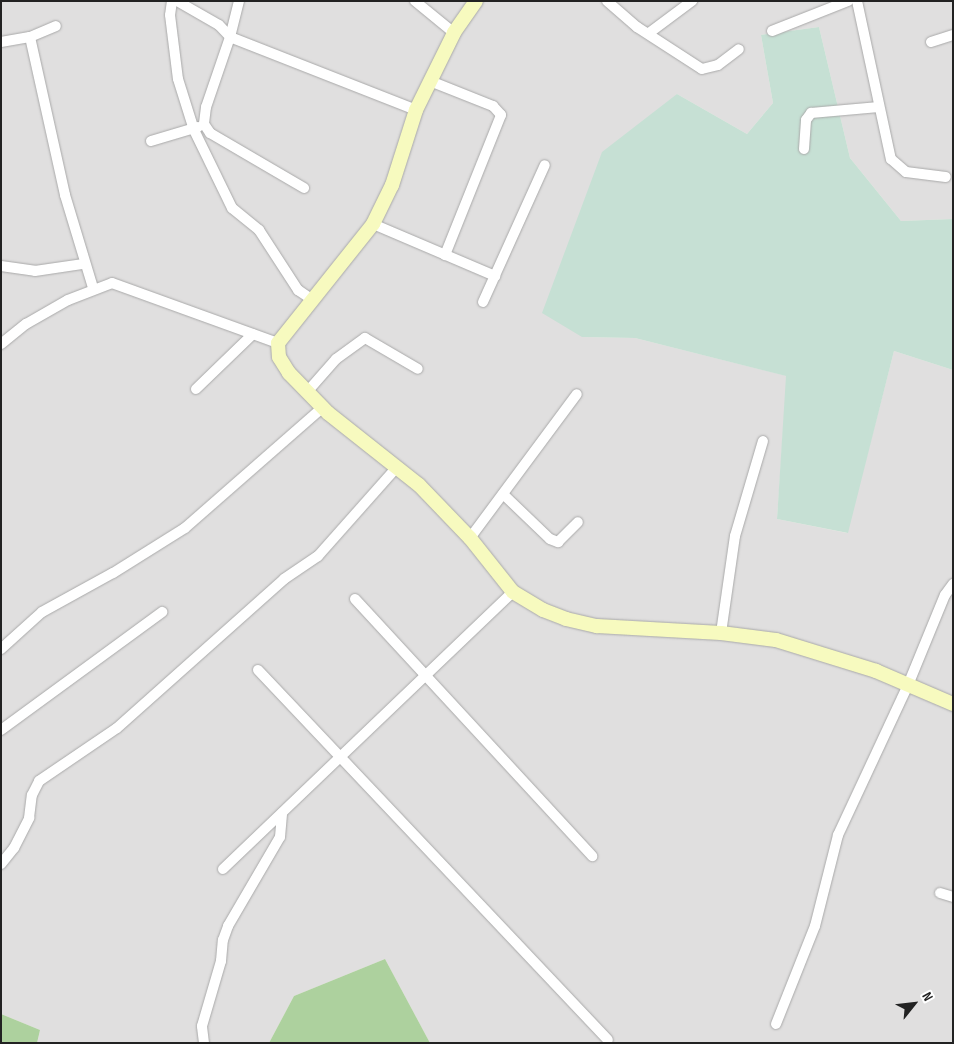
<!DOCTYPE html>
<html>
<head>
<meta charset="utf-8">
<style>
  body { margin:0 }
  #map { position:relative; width:954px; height:1044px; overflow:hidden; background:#f2efe9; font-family:"Sofia Sans Condensed",sans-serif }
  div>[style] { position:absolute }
  .residential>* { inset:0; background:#e0dfdf }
  .forest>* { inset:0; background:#add19e }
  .wetland>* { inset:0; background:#c6e0d4 }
  .roads { filter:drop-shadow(0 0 1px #a9a9a9) drop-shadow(0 0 1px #a9a9a9) }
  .street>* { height:10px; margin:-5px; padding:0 5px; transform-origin:5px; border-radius:5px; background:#fff }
  .secondary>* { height:14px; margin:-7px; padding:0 7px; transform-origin:7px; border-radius:7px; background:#f7fabf }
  span { translate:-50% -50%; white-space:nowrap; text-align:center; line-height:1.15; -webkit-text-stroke:4.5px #fff; paint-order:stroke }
  .frame { position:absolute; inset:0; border:2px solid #222; pointer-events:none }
  .north { position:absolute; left:889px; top:979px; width:50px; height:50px; -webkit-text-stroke:4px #fff; paint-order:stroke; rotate:61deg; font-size:14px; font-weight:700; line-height:20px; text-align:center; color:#222 }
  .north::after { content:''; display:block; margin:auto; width:18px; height:22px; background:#222; clip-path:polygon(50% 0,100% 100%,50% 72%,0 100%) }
</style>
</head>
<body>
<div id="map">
  <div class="residential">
    <i style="clip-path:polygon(1px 1px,953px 1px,953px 219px,901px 221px,850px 158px,819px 27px,761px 35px,773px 103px,747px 134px,677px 94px,582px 337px,635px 338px,787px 376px,777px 519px,847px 533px,894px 351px,953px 370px,953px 1043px,430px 1043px,385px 959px,294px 996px,269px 1043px,37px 1043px,40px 1030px,1px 1014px)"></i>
  </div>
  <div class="forest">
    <i style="clip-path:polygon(385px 959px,430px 1043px,269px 1043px,294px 996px)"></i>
    <i style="clip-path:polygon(1px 1014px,40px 1030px,37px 1043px,1px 1043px)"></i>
  </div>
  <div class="wetland">
    <i style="clip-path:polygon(819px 27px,850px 158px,901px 221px,953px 219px,953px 370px,894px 351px,848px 533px,777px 519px,786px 376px,635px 338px,582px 337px,542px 313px,602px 152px,677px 94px,747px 134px,773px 103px,761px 35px)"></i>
  </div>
  <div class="roads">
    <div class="street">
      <i style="left:172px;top:1px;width:14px;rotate:98deg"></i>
      <i style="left:170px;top:15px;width:64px;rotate:82.9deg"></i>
      <i style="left:178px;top:79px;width:53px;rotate:72.6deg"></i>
      <i style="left:194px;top:130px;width:87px;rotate:64deg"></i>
      <i style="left:232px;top:208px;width:35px;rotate:39deg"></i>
      <i style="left:259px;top:230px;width:72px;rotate:57deg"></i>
      <i style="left:298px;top:290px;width:18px;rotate:34deg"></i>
      <i style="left:177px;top:1px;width:48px;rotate:29.7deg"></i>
      <i style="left:219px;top:25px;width:16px;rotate:47deg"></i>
      <i style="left:230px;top:37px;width:200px;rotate:21.4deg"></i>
      <i style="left:239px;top:1px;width:37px;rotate:104deg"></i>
      <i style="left:230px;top:37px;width:74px;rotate:108.9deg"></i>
      <i style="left:206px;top:107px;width:17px;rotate:97deg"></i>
      <i style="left:204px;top:124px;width:11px;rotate:56deg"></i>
      <i style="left:210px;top:133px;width:109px;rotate:30.3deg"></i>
      <i style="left:415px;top:1px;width:50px;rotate:39.4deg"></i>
      <i style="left:607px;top:1px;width:40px;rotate:41deg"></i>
      <i style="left:637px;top:27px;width:77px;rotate:32.9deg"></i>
      <i style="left:702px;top:69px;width:16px;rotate:-14deg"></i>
      <i style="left:718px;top:65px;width:26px;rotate:-37deg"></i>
      <i style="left:857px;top:1px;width:162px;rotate:77.9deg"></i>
      <i style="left:891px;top:159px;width:20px;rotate:41deg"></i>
      <i style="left:906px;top:172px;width:40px;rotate:7.1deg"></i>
      <i style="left:772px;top:31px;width:82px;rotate:-21.5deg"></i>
      <i style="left:649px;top:33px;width:54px;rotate:-36.7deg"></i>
      <i style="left:30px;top:37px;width:162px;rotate:77.5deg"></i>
      <i style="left:65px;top:195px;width:97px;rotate:73.2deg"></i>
      <i style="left:1px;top:42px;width:29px;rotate:-10deg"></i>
      <i style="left:30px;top:37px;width:28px;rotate:-23deg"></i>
      <i style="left:931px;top:42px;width:23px;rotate:-18deg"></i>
      <i style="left:430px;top:81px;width:68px;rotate:21.6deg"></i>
      <i style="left:493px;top:106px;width:12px;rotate:48deg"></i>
      <i style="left:501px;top:115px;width:151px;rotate:111.8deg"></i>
      <i style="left:151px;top:141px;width:49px;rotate:-16.6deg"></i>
      <i style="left:804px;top:149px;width:29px;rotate:-86deg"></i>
      <i style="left:806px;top:120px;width:9px;rotate:-54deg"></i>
      <i style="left:811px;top:113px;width:68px;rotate:-5deg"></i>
      <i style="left:373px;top:224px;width:133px;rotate:23.1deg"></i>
      <i style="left:1px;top:266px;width:34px;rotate:8deg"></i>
      <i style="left:35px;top:271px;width:49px;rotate:-8.3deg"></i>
      <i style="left:483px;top:302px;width:150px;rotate:-65.7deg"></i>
      <i style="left:1px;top:344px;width:32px;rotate:-39deg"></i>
      <i style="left:26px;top:324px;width:48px;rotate:-29.7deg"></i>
      <i style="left:68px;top:300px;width:47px;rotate:-21.1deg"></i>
      <i style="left:112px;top:283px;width:177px;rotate:19.9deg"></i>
      <i style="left:196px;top:389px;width:79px;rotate:-44deg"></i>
      <i style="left:307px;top:392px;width:44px;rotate:-48.7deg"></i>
      <i style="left:336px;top:359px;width:36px;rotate:-36deg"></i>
      <i style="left:365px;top:338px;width:61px;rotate:30.3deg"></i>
      <i style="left:503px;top:494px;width:65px;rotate:43.8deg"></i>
      <i style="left:550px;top:539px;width:9px;rotate:21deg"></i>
      <i style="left:558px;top:542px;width:28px;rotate:-45deg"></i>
      <i style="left:470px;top:538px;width:179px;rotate:-53.4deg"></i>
      <i style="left:355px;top:599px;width:350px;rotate:47.3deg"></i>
      <i style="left:721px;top:633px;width:98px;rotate:-81.8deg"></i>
      <i style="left:735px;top:536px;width:99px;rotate:-73.6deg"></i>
      <i style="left:1px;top:649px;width:55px;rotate:-42.1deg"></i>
      <i style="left:42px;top:612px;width:81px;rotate:-28.8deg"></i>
      <i style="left:113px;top:573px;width:85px;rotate:-32deg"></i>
      <i style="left:185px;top:528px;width:182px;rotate:-41.2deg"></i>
      <i style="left:258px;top:670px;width:509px;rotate:46.59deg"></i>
      <i style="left:1px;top:730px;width:200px;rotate:-36.2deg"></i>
      <i style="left:1px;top:864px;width:21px;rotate:-51deg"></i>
      <i style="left:14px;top:848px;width:34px;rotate:-63deg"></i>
      <i style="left:29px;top:818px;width:23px;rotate:-83deg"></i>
      <i style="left:32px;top:795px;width:16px;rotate:-63deg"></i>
      <i style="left:39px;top:781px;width:94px;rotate:-34.2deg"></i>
      <i style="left:117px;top:728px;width:224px;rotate:-41.7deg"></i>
      <i style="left:284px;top:579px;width:41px;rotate:-34.1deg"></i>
      <i style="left:318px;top:556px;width:118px;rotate:-48.4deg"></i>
      <i style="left:223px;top:869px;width:401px;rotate:-43.7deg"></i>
      <i style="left:940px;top:893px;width:14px;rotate:17deg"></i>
      <i style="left:776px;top:1024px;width:105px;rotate:-68.3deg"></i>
      <i style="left:815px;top:926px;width:94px;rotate:-75.8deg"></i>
      <i style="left:838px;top:835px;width:166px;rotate:-65deg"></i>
      <i style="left:908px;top:685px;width:97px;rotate:-67.7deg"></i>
      <i style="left:945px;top:595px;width:14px;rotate:-54deg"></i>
      <i style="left:204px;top:1043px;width:17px;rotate:-97deg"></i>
      <i style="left:202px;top:1026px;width:68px;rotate:-73.7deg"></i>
      <i style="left:221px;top:961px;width:21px;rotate:-85deg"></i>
      <i style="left:223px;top:940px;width:15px;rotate:-70deg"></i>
      <i style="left:228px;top:926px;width:103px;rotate:-59.7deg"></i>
      <i style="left:280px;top:837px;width:24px;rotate:-85deg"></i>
    </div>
    <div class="secondary">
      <i style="left:476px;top:1px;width:39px;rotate:125deg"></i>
      <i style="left:454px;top:33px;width:86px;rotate:116.3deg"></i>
      <i style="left:416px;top:110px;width:79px;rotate:107.7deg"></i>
      <i style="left:392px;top:185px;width:43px;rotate:116deg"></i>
      <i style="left:373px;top:224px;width:152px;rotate:128.6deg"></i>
      <i style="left:278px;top:343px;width:14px;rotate:86deg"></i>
      <i style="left:279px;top:357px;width:19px;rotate:58deg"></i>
      <i style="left:289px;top:373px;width:56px;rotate:45.7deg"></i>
      <i style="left:328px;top:413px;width:116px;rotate:38.4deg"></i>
      <i style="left:419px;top:485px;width:74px;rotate:46.1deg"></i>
      <i style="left:470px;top:538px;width:69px;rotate:51.5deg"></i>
      <i style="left:513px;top:592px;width:35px;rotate:31deg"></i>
      <i style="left:543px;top:610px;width:25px;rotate:21deg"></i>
      <i style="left:566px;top:619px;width:32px;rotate:13deg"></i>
      <i style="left:597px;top:626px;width:124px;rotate:3.2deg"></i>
      <i style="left:721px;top:633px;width:55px;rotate:7.3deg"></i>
      <i style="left:776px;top:640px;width:105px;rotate:17.2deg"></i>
      <i style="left:876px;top:671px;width:84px;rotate:23.2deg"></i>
    </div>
  </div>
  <div class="frame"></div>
  <div class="north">N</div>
</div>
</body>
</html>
